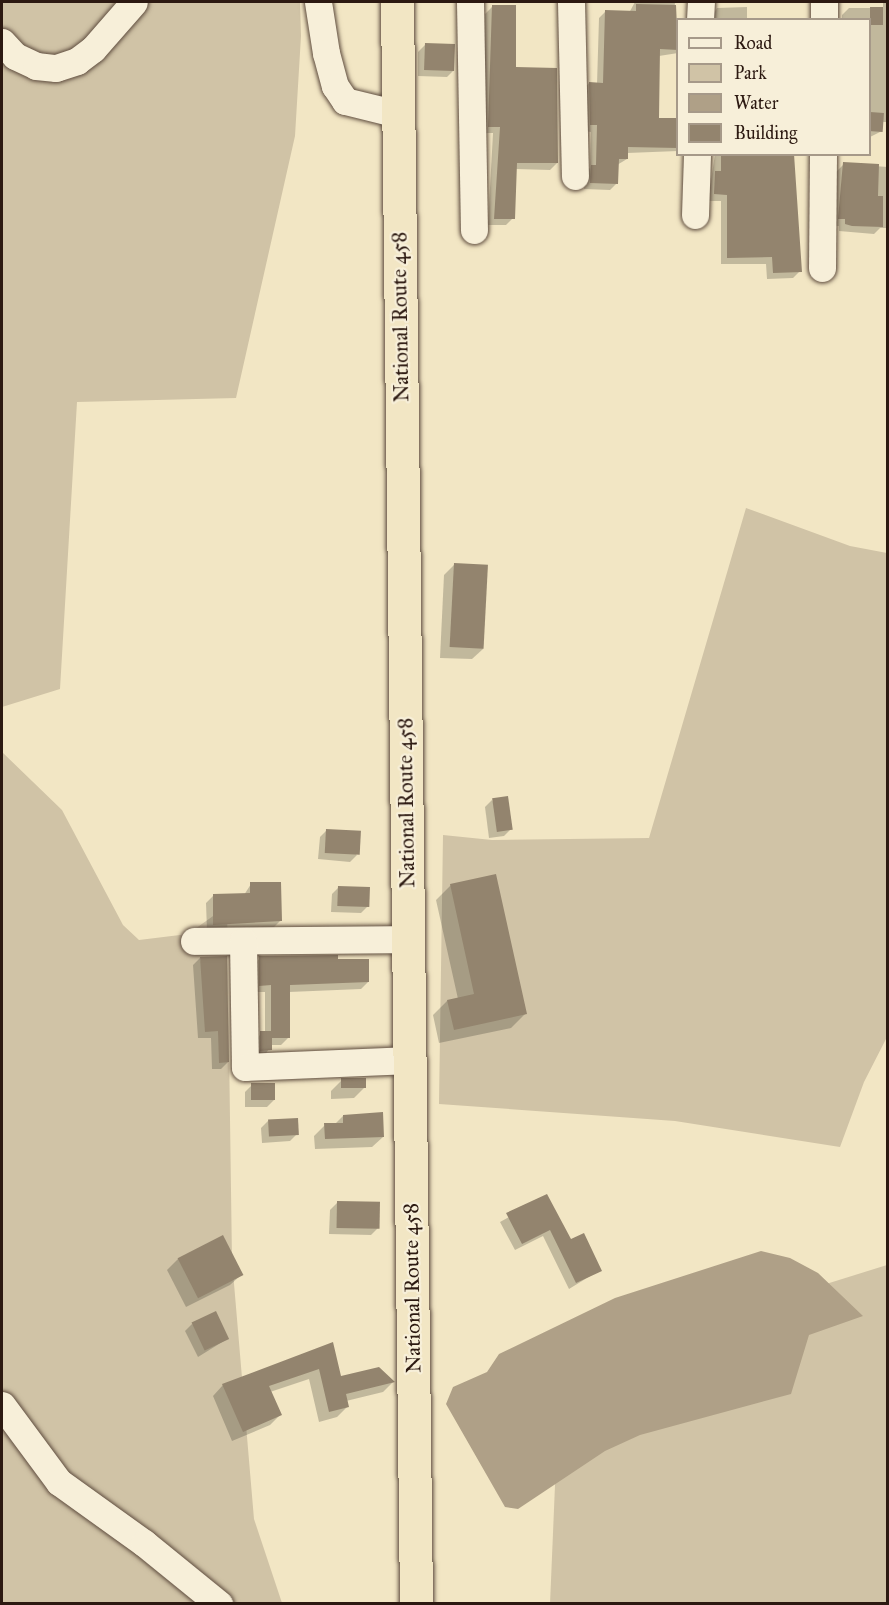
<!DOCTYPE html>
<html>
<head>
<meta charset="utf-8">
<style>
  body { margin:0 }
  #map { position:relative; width:889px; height:1605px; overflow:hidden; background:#f2e6c4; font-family:"IM FELL Great Primer",serif }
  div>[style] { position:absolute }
  .green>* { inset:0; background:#d0c3a6 }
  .water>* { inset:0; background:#afa087 }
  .shadow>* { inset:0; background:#0003 }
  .building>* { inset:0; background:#93846e; transform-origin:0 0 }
  .roads { filter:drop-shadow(0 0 2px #5e4c3e) drop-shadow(0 0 2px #5e4c3e) }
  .minor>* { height:27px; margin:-13.5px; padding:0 13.5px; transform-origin:13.5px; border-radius:13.5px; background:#f7efd9 }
  .highway>* { height:33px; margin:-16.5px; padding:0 16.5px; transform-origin:16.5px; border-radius:16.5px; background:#f2e6c4 }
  span { translate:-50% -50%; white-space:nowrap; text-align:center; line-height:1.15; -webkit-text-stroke:4.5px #f7efd9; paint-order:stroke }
  .street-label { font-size:21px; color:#2c1911 }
  .frame { position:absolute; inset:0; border:3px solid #2c1911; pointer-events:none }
  .legend { position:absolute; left:676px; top:18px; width:195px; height:138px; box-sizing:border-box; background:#f7efd9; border:2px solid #a69989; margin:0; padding:8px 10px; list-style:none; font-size:18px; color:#2c1911 }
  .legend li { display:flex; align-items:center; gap:12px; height:30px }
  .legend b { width:30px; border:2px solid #a69989 }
</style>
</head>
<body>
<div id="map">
  <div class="green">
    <i style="clip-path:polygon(2px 2px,300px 2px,301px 36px,295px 136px,236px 398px,77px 402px,60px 689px,2px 707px)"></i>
    <i style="clip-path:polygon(746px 508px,850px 546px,887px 553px,887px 1037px,864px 1082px,840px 1147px,675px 1121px,439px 1104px,443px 835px,492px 840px,649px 838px)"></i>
    <i style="clip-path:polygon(2px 752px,62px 810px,123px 925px,139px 940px,188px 934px,227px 906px,232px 1260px,254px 1519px,282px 1603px,2px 1603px)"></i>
    <i style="clip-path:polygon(887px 1265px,887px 1603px,550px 1604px,560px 1367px)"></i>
  </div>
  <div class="water">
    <i style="clip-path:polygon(761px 1251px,790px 1258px,818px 1273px,863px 1316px,809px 1335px,791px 1394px,640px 1435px,605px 1451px,518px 1509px,505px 1507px,446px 1404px,453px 1387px,487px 1372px,499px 1354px,615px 1298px)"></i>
  </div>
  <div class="shadow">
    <i style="clip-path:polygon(635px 2px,675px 2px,673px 35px,678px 35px,678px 53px,659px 56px,658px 120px,678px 120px,678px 151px,627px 153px,627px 159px,617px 165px,617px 183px,610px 190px,584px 189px,584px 174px,590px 168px,591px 132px,584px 131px,583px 90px,589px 83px,597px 84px,599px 18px,605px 12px,629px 13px)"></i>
    <i style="clip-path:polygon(883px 2px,888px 2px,888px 122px,882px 122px,882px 131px,870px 137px,870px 20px,842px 20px,842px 15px,849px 8px,883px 8px)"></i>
    <i style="clip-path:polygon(492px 7px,514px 69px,557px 163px,550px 170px,516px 169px,513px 218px,506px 225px,488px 225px,493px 133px,482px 133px,485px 14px)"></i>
    <i style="clip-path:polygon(747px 7px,747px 20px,710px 20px,717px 8px)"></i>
    <i style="clip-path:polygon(425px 45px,454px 70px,447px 77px,418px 76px,418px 52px)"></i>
    <i style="clip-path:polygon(715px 154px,793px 154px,800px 271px,793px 278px,767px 279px,766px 264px,721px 264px,721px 201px,708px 201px)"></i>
    <i style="clip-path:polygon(844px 164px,888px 167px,888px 228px,880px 228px,874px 234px,839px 231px,839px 226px,832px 226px,837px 171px)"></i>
    <i style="clip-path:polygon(455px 564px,483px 649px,472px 659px,440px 658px,444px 575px)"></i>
    <i style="clip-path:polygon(492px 800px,511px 829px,504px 836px,489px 838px,485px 807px)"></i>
    <i style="clip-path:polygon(327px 830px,357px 855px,350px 862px,318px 859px,320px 837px)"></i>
    <i style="clip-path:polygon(251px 884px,280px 921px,273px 928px,207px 931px,206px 903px,213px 896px,244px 895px)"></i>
    <i style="clip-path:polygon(451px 885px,525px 1014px,511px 1028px,439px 1043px,433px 1015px,447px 1001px,458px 999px,436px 900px)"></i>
    <i style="clip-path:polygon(339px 887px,368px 906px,361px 913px,331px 912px,332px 894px)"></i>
    <i style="clip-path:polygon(200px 958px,228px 1062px,221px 1069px,212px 1069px,211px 1038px,198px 1038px,193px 965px)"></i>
    <i style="clip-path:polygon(260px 958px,368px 982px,361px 989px,289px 992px,288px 1038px,281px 1045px,271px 1045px,264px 1057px,254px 1057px,254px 1039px,265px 1032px,265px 992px,253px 992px,253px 965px)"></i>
    <i style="clip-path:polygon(342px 1080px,365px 1087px,354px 1098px,331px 1099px,331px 1091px)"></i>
    <i style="clip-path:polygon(252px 1085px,274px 1100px,267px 1107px,245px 1107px,245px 1092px)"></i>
    <i style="clip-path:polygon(343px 1116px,383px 1137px,372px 1147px,315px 1149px,314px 1136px,325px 1125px,335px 1124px)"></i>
    <i style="clip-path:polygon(268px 1121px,297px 1134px,290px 1141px,262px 1143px,261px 1128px)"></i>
    <i style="clip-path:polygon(547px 1196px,570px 1241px,600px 1270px,569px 1289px,543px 1236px,515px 1250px,500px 1222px)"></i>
    <i style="clip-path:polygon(337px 1203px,378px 1228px,371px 1235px,329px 1234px,330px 1210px)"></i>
    <i style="clip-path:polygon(178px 1259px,241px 1275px,230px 1285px,186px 1307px,167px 1270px)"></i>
    <i style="clip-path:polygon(192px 1324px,227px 1339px,198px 1357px,185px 1331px)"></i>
    <i style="clip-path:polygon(331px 1344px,340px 1378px,378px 1369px,393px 1382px,383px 1392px,346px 1401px,347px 1407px,337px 1417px,319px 1422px,309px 1379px,270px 1392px,280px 1415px,270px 1425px,232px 1441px,213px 1396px,223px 1385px)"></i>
  </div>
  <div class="building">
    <i style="clip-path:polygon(636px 4px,676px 5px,678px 50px,660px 49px,659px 118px,678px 118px,678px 148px,628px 147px,628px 159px,619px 159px,618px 184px,590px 183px,591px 165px,596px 165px,597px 125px,590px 125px,589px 82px,603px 83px,605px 10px,636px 11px)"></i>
    <i style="clip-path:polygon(492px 5px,516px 5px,516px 67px,557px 68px,558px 163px,517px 163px,515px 219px,494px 219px,500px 127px,488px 127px)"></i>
    <i style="left:870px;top:7px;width:13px;height:18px"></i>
    <i style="left:425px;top:43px;width:30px;height:27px;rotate:2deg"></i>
    <i style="left:870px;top:112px;width:14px;height:19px;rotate:4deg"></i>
    <i style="clip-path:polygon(721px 154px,794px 154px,802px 272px,773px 273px,772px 257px,727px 258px,727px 195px,714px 194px,715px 171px,721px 171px)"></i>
    <i style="clip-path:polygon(843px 162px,879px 164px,878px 196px,883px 196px,883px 227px,852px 226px,845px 224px,845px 219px,838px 219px)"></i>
    <i style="left:454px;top:563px;width:34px;height:84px;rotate:3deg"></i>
    <i style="left:508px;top:796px;width:34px;height:16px;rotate:82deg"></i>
    <i style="left:326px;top:829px;width:35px;height:24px;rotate:3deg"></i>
    <i style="clip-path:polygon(496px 874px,527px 1014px,454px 1030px,447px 1000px,474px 994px,450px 884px)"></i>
    <i style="clip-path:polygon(250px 882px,281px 882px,282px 921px,213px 925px,213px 894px,250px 893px)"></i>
    <i style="left:338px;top:886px;width:32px;height:20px;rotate:2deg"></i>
    <i style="clip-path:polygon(338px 955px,338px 959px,369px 959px,369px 982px,290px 985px,290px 1038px,272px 1038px,272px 1050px,260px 1051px,260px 1031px,271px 1031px,271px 985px,259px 986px,259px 956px)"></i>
    <i style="clip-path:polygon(227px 956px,229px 1062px,219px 1063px,218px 1031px,205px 1032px,200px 957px)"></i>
    <i style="left:366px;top:1078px;width:10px;height:25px;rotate:90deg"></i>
    <i style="left:251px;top:1083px;width:24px;height:17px"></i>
    <i style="clip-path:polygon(383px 1112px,384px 1137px,325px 1139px,324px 1123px,343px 1123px,343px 1115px)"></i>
    <i style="left:298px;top:1118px;width:17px;height:30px;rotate:87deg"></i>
    <i style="clip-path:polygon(547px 1194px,571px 1239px,584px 1233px,602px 1271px,576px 1283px,550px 1230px,522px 1244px,506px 1213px)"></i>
    <i style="left:337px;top:1201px;width:43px;height:27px;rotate:1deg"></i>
    <i style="left:223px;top:1235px;width:45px;height:51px;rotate:63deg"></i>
    <i style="left:216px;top:1311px;width:31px;height:27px;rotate:65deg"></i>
    <i style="clip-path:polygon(333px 1342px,341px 1376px,379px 1367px,395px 1382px,346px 1394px,349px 1407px,329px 1412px,319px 1369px,269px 1386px,282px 1415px,243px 1432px,222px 1384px)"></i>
  </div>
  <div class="roads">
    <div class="minor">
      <i style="left:318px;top:2px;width:52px;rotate:81.1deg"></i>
      <i style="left:326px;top:53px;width:34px;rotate:75deg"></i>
      <i style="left:335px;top:86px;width:18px;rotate:56deg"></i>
      <i style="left:345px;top:101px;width:55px;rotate:13.8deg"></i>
      <i style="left:470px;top:2px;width:228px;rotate:89deg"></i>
      <i style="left:571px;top:2px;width:174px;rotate:88.7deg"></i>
      <i style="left:700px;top:20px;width:18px;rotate:-87deg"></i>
      <i style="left:824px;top:20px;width:18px;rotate:-90deg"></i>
      <i style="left:2px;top:42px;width:19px;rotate:47deg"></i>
      <i style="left:15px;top:56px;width:23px;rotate:25deg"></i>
      <i style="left:36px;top:66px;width:20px;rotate:6deg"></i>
      <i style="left:56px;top:68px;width:22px;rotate:-18deg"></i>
      <i style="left:77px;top:61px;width:20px;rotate:-37deg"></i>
      <i style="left:93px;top:49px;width:62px;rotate:-48.9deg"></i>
      <i style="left:695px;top:215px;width:61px;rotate:-88.1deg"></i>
      <i style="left:822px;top:268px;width:114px;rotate:-89.5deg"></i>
      <i style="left:194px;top:941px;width:214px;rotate:-0.5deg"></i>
      <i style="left:243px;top:941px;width:126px;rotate:89.1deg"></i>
      <i style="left:245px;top:1067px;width:164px;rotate:-2.4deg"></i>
      <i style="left:2px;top:1405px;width:96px;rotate:53.5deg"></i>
      <i style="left:59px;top:1482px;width:105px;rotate:35.7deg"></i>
      <i style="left:144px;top:1543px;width:97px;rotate:39.1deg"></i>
    </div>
    <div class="highway">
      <i style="left:397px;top:2px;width:1602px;rotate:89.32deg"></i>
    </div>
  </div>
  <div class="street-label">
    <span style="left:400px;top:317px;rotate:-91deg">National Route 458</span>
    <span style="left:406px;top:803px;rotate:-91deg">National Route 458</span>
    <span style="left:412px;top:1288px;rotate:-91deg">National Route 458</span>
  </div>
  <div class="frame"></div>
  <ul class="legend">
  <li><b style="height:8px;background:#f7efd9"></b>Road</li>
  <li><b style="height:16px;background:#d0c3a6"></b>Park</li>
  <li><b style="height:16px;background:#afa087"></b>Water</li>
  <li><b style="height:16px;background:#93846e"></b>Building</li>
  </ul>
</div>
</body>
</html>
